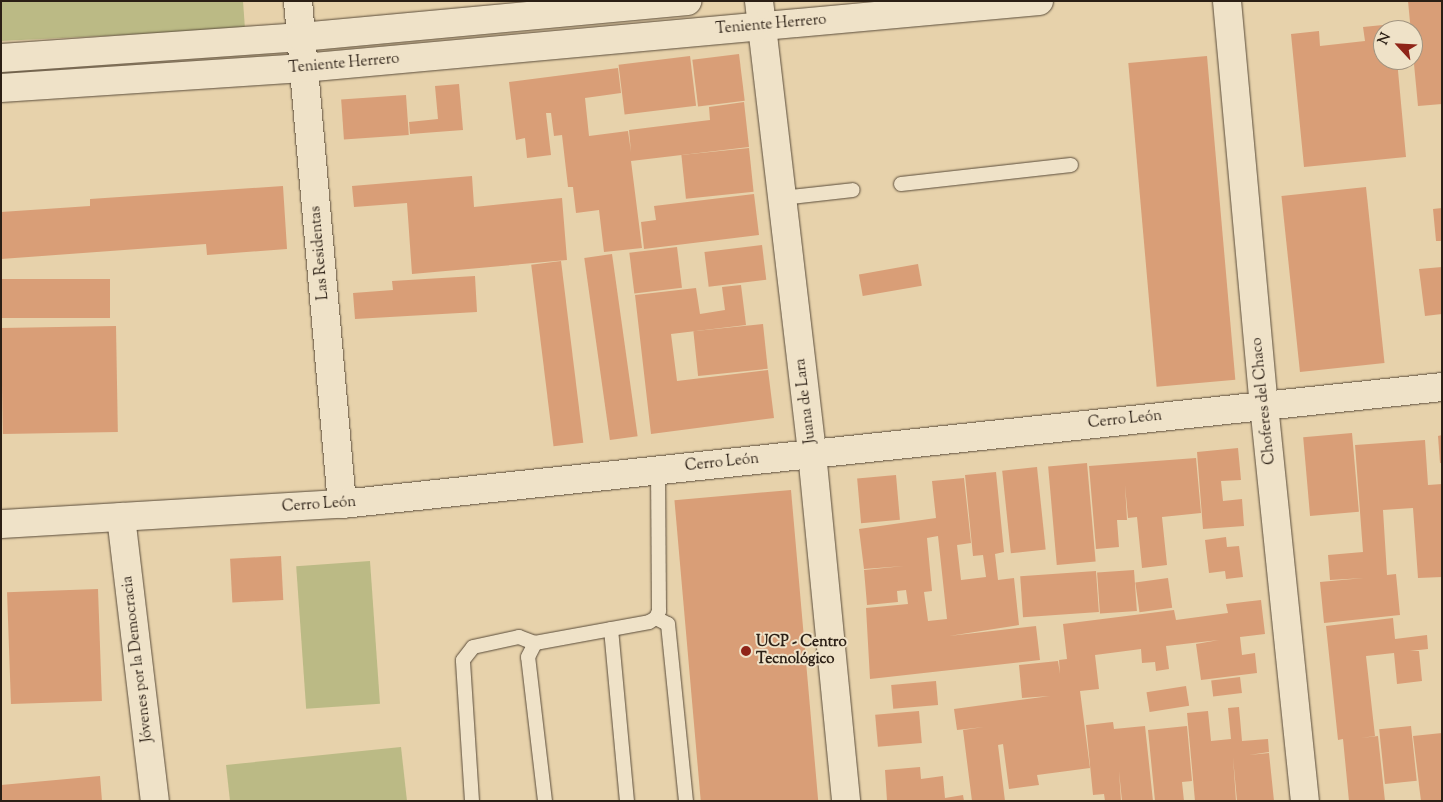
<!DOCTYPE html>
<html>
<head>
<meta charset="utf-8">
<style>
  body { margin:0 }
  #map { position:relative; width:1443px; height:802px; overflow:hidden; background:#e7d2ab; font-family:"Sorts Mill Goudy",serif }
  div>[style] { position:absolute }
  .green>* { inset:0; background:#bbba85; transform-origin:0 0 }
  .building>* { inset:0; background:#d99e77; transform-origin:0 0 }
  .roads { filter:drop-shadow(0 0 1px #5a4c3a) drop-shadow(0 0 1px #5a4c3a) }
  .lane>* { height:14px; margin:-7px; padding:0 7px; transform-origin:7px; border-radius:7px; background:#efe2c8 }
  .street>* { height:28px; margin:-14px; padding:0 14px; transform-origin:14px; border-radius:14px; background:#efe2c8 }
  .secondary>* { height:28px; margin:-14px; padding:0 14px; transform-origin:14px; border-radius:14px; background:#efe2c8 }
  .dots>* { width:14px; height:14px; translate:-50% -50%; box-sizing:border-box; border:2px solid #efe2c8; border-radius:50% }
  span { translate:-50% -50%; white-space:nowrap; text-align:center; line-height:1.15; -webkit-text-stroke:4px #efe2c8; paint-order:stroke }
  .street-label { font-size:15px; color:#2b1f15 }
  .poi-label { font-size:15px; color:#2b1f15; font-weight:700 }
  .left { translate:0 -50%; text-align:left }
  .frame { position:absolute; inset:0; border:2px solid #2b1f15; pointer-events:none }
  .north { position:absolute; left:1373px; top:20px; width:50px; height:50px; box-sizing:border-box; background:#efe2c8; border:1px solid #a19480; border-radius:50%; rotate:295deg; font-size:14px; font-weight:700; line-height:20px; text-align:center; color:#2b1f15 }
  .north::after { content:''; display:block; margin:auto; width:18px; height:22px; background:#8f2418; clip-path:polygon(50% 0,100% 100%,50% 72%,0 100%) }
</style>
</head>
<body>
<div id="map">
  <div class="green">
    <i style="clip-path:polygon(1px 1px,243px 1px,245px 29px,1px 41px)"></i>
    <i style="left:370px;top:561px;width:143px;height:74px;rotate:86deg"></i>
    <i style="clip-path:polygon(401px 747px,407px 801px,230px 801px,226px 765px)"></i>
  </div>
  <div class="building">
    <i style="clip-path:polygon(1408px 1px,1442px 1px,1442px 104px,1418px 106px)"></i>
    <i style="clip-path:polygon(1393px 24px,1394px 30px,1383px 30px,1383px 60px,1397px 60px,1406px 157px,1304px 167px,1291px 34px,1319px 31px,1320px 46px,1365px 41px,1363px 27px)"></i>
    <i style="left:739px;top:54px;width:47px;height:47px;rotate:83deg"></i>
    <i style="left:690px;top:56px;width:50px;height:72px;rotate:83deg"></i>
    <i style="left:1207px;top:56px;width:325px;height:79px;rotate:85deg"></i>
    <i style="clip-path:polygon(618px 68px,621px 93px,585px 98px,589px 136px,628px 131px,631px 152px,629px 130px,710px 120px,709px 107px,744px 102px,749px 147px,631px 161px,642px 248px,604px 252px,599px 210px,576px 213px,573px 187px,568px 187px,562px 135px,554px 136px,551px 113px,546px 113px,551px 155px,527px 158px,525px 138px,516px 140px,509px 82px)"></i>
    <i style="clip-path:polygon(459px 84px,463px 130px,410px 134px,409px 122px,438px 119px,435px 86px)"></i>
    <i style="left:406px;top:95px;width:40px;height:65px;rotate:86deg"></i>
    <i style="left:749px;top:148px;width:44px;height:68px;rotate:84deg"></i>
    <i style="clip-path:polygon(472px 176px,474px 207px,562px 198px,567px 260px,412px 274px,407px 203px,354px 207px,352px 186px)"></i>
    <i style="clip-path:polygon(283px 186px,287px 249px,207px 255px,206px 244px,1px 259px,1px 212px,90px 206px,90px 199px)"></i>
    <i style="left:1366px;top:187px;width:177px;height:85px;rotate:84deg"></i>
    <i style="clip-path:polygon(754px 194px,759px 235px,644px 249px,641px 222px,656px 220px,654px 206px)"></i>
    <i style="clip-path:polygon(1442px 208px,1442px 241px,1436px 241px,1433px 209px)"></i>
    <i style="left:762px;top:245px;width:35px;height:58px;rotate:83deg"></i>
    <i style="left:677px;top:247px;width:41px;height:48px;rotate:83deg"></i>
    <i style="left:612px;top:254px;width:184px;height:28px;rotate:82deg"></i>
    <i style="left:561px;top:261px;width:183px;height:30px;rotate:83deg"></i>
    <i style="left:918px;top:264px;width:22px;height:60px;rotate:80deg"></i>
    <i style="clip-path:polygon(1442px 267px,1442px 314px,1425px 316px,1419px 269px)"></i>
    <i style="clip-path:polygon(475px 276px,477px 312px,355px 319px,353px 293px,393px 290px,392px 281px)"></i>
    <i style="left:110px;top:279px;width:39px;height:109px;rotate:90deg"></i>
    <i style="clip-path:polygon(741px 285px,746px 325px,671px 334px,677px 381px,768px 370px,774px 418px,651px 434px,635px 295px,696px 288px,700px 314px,725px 310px,722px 287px)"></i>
    <i style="left:763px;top:324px;width:45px;height:70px;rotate:84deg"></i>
    <i style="left:116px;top:326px;width:106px;height:115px;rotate:89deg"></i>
    <i style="left:1352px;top:433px;width:79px;height:49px;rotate:85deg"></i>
    <i style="clip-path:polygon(1442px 435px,1442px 463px,1440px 463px,1438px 436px)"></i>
    <i style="clip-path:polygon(1425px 440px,1428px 485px,1442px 484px,1442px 577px,1418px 578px,1413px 508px,1383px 510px,1387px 575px,1396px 574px,1400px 615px,1324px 623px,1320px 582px,1364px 578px,1330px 580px,1328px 555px,1363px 552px,1355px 445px)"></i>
    <i style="clip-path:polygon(1238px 448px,1241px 480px,1221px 481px,1223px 501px,1242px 499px,1244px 526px,1203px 529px,1197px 452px)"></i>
    <i style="clip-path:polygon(1196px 458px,1201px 513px,1162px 517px,1167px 565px,1142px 568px,1137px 517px,1128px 518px,1125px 485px,1127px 520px,1117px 520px,1119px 547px,1096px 549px,1089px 466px)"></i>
    <i style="left:1087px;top:463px;width:99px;height:39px;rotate:85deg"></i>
    <i style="left:1037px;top:467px;width:83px;height:35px;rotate:84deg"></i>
    <i style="clip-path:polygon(evenodd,996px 472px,1004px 552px,995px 554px,998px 580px,1014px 578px,1019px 625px,949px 636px,1036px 626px,1040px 660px,870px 679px,866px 608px,908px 604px,906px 590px,897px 591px,898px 602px,867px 605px,864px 570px,904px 566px,864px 569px,859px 529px,936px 518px,932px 481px,964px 478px,971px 543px,957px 545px,961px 580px,986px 577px,983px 555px,973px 556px,965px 475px,996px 472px,938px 536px,947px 619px,928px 621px,924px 592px,932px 591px,927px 538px,938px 536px)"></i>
    <i style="left:896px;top:475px;width:45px;height:39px;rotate:85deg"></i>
    <i style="left:791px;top:490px;width:312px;height:117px;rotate:85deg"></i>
    <i style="clip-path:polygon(1226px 537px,1227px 547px,1239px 546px,1243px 577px,1226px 579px,1225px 571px,1209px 573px,1205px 540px)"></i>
    <i style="left:281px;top:556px;width:44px;height:51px;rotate:87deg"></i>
    <i style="left:1134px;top:570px;width:41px;height:37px;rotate:86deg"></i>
    <i style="left:1096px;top:571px;width:41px;height:76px;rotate:86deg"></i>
    <i style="left:1168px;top:578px;width:30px;height:33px;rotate:82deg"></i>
    <i style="left:98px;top:589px;width:112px;height:91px;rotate:88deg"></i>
    <i style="clip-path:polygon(1261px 600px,1265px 634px,1240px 637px,1242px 655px,1255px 653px,1257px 673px,1201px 680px,1196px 644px,1219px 640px,1166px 646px,1169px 669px,1156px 671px,1155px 662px,1142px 663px,1141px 649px,1095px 655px,1099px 689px,1080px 691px,1090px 768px,1037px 775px,1039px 785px,1009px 789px,1003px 744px,998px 745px,1005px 801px,972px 801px,963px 730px,984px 727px,957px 730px,954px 709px,1050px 696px,1022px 698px,1019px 665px,1058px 661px,1060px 674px,1059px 660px,1067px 659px,1063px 624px,1174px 610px,1176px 620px,1228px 613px,1226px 604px)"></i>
    <i style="clip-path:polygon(1393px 618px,1395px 639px,1427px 635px,1428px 649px,1410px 651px,1419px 651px,1422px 681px,1397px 684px,1394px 653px,1366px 656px,1375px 736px,1361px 738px,1378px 736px,1385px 801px,1349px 801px,1343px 739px,1338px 740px,1326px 626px)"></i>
    <i style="left:1240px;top:677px;width:16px;height:29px;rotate:83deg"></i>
    <i style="left:936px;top:681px;width:24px;height:45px;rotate:85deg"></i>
    <i style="left:1186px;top:686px;width:20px;height:40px;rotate:81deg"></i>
    <i style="clip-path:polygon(1239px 707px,1242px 741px,1268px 739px,1269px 752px,1249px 755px,1269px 753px,1274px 801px,1237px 801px,1233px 757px,1236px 801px,1195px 801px,1187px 713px,1208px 711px,1211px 741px,1231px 739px,1228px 708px)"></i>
    <i style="left:919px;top:711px;width:32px;height:44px;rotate:85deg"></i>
    <i style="clip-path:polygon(1113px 722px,1114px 729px,1145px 726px,1153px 801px,1122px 801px,1119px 771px,1121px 801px,1105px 801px,1104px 794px,1093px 795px,1086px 725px)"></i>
    <i style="clip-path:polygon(1187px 726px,1192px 781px,1182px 782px,1184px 801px,1155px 801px,1148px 730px)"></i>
    <i style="left:1411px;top:726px;width:55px;height:32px;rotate:84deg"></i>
    <i style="clip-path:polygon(1442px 733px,1442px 801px,1421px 801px,1413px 736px)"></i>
    <i style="clip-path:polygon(920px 767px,921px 779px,943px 776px,945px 798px,963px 795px,964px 801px,887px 801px,885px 770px)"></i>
    <i style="clip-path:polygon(100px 776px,102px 801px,1px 801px,1px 785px)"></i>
  </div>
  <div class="roads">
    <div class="lane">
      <i style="left:901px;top:184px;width:171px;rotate:-6.4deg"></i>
      <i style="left:782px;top:198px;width:71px;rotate:-6.4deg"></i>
      <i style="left:656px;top:618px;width:13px;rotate:27deg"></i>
      <i style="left:668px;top:624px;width:178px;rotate:84.2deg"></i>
      <i style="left:611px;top:629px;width:173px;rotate:84.7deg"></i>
      <i style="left:472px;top:801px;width:141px;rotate:-93.7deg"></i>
      <i style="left:463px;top:660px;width:16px;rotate:-52deg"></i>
      <i style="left:473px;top:647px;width:47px;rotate:-12.3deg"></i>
      <i style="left:519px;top:637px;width:17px;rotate:21deg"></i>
      <i style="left:545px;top:801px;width:145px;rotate:-96.7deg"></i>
      <i style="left:528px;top:657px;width:16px;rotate:-63deg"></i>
      <i style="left:535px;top:643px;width:116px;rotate:-10.4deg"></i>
      <i style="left:649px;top:622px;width:8px;rotate:-30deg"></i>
      <i style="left:656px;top:618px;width:8px;rotate:-67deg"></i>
      <i style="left:659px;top:611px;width:142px;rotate:-90.4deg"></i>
    </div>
    <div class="street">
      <i style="left:298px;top:1px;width:505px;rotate:85deg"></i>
      <i style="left:759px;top:1px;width:455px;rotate:83.3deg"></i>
      <i style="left:812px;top:453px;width:350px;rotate:84.4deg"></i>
      <i style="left:1227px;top:1px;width:406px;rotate:84.8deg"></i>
      <i style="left:1264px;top:405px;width:398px;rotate:84.1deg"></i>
      <i style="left:1px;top:58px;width:301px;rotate:-4deg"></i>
      <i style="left:301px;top:37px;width:388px;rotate:-5.3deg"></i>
      <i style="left:1px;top:88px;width:303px;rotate:-3.8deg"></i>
      <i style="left:303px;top:68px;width:739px;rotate:-5.2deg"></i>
      <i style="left:121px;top:517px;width:286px;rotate:83.2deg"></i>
    </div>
    <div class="secondary">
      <i style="left:1px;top:524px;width:342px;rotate:-3.4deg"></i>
      <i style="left:342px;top:504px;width:1106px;rotate:-6.07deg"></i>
    </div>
  </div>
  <div class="dots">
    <i style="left:746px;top:651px;background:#8f2418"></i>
  </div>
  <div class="street-label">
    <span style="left:771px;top:25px;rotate:-5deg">Teniente Herrero</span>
    <span style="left:344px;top:64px;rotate:-5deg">Teniente Herrero</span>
    <span style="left:320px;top:253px;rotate:-95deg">Las Residentas</span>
    <span style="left:806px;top:401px;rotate:-97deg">Juana de Lara</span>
    <span style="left:1264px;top:401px;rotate:-96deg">Choferes del Chaco</span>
    <span style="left:1125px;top:420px;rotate:-6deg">Cerro León</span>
    <span style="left:722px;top:463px;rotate:-6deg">Cerro León</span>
    <span style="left:319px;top:505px;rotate:-4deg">Cerro León</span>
    <span style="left:138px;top:659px;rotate:-97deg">Jóvenes por la Democracia</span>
  </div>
  <div class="poi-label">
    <span class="left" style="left:756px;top:651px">UCP - Centro<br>Tecnológico</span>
  </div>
  <div class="frame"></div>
  <div class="north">N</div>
</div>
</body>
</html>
